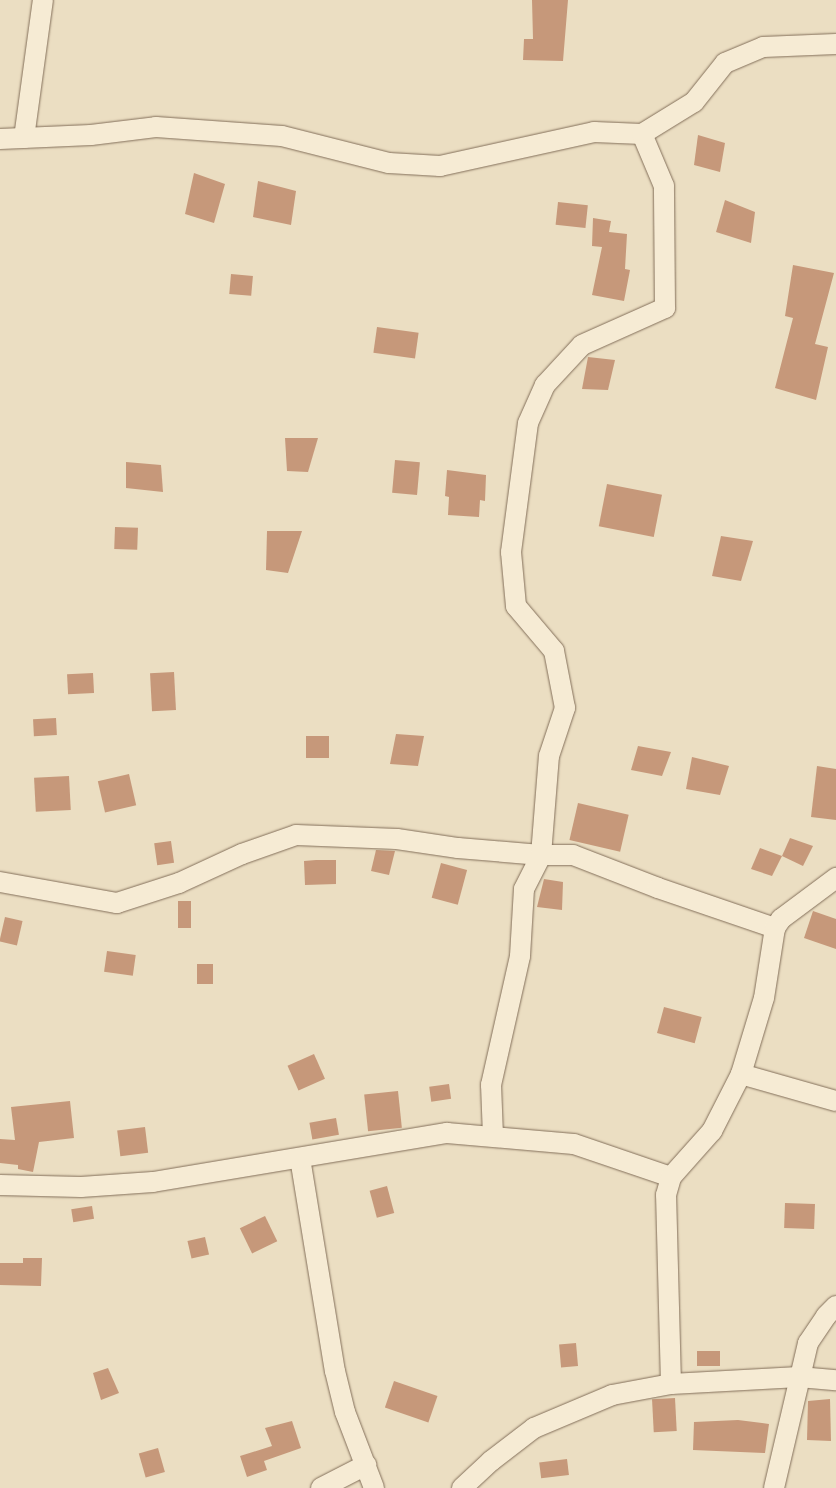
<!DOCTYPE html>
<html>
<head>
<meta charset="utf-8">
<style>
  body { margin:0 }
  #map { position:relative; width:836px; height:1488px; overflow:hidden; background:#ebdec2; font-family:"Times New Roman",serif }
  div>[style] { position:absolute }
  .building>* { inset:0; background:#c6987a; transform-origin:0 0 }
  .roads { filter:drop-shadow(0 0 1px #836f5a) drop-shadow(0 0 1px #836f5a) }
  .minor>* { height:20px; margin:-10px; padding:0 10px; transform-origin:10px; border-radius:10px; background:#f6ebd4 }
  span { translate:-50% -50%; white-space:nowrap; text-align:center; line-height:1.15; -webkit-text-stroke:4.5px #f3e8d1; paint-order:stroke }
</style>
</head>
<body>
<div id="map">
  <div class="building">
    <i style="clip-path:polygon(532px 0,568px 0,563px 61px,523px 60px,524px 39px,533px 39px)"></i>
    <i style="clip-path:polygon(698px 135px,725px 143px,720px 172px,694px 165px)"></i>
    <i style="clip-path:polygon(194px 173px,225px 184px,214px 223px,185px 214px)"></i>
    <i style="clip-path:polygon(258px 181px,296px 191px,291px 225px,253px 217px)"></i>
    <i style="clip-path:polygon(725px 200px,755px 212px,751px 243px,716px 232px)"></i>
    <i style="left:558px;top:202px;width:30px;height:23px;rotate:6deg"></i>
    <i style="clip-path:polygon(593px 218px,611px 221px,609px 232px,627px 234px,625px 269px,630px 270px,624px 301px,592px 295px,602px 247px,592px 246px)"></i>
    <i style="clip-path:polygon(793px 265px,834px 273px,815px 344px,828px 347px,816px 400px,775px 388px,793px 318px,785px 316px)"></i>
    <i style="left:231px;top:274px;width:22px;height:20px;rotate:5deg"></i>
    <i style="left:377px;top:327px;width:42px;height:26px;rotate:8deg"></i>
    <i style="clip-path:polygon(588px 357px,615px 360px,608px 390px,582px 389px)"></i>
    <i style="clip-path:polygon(285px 438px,318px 438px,308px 472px,287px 471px)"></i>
    <i style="left:395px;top:460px;width:25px;height:33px;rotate:5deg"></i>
    <i style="clip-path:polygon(126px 462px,161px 465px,163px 492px,126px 488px)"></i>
    <i style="clip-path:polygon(447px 470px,486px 475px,485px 501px,480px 500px,479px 517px,448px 515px,449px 497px,445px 496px)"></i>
    <i style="left:607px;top:484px;width:56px;height:43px;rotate:11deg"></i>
    <i style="left:115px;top:527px;width:23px;height:22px;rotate:2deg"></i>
    <i style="clip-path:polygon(267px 531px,302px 531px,288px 573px,266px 570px)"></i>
    <i style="clip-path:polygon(721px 536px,753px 541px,741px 581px,712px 576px)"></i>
    <i style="left:174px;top:672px;width:38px;height:24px;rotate:87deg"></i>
    <i style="left:93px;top:673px;width:20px;height:26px;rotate:87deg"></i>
    <i style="left:56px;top:718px;width:17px;height:23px;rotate:87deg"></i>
    <i style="clip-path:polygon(396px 734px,424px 736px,418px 766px,390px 764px)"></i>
    <i style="left:306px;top:736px;width:23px;height:22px"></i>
    <i style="clip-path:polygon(638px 746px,671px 752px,662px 776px,631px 770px)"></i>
    <i style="clip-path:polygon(692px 757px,729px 766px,720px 795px,686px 789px)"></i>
    <i style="clip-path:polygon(817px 766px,836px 769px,836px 820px,811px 817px)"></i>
    <i style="left:129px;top:774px;width:32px;height:32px;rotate:77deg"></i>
    <i style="left:69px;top:776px;width:34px;height:35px;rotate:87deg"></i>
    <i style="left:578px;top:803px;width:52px;height:38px;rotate:13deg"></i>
    <i style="clip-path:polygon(790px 838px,813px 846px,803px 866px,782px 856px)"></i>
    <i style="left:171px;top:841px;width:22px;height:17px;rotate:82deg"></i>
    <i style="clip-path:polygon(760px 848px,782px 856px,772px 876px,751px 869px)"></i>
    <i style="clip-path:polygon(376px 850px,395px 851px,389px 875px,371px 871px)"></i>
    <i style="clip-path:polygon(316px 860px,336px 860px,336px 884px,305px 885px,304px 861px)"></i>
    <i style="left:441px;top:863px;width:27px;height:36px;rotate:15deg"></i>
    <i style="clip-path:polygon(544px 879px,563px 882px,562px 910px,537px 907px)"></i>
    <i style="left:178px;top:901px;width:13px;height:27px"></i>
    <i style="clip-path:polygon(813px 911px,836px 919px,836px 949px,804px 938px)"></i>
    <i style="left:5px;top:917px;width:18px;height:25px;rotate:13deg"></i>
    <i style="left:107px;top:951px;width:29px;height:21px;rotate:8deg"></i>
    <i style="left:197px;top:964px;width:16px;height:20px"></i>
    <i style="left:664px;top:1007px;width:39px;height:27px;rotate:15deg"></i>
    <i style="left:314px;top:1054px;width:27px;height:29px;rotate:66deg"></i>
    <i style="left:449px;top:1084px;width:15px;height:20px;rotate:82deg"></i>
    <i style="left:398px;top:1091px;width:37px;height:34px;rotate:84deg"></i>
    <i style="clip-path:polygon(70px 1101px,74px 1138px,39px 1142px,33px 1172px,18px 1169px,18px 1165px,0 1163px,0 1139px,15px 1140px,11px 1107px)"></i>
    <i style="left:336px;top:1118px;width:17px;height:27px;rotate:80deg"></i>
    <i style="left:145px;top:1127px;width:26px;height:28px;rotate:83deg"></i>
    <i style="left:387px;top:1186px;width:28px;height:18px;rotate:75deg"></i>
    <i style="left:785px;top:1203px;width:30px;height:25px;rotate:2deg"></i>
    <i style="left:92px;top:1206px;width:13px;height:21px;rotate:81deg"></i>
    <i style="left:265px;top:1216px;width:28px;height:28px;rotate:64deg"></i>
    <i style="left:205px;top:1237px;width:18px;height:18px;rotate:77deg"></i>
    <i style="clip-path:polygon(23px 1258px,42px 1258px,41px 1286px,0 1285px,0 1263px,23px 1263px)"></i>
    <i style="left:576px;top:1343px;width:23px;height:17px;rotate:85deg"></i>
    <i style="left:697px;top:1351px;width:23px;height:15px"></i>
    <i style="clip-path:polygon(108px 1368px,119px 1393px,101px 1400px,93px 1373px)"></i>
    <i style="left:394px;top:1381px;width:46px;height:28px;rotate:19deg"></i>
    <i style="left:675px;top:1398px;width:33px;height:23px;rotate:87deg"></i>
    <i style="clip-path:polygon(830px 1399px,831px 1441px,807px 1440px,808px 1401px)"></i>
    <i style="clip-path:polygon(738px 1420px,769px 1424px,765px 1453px,693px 1450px,694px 1422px)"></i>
    <i style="clip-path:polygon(292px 1421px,301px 1448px,264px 1461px,267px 1470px,247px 1477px,240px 1456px,272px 1446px,265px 1428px)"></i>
    <i style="left:158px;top:1448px;width:25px;height:20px;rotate:74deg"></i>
    <i style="left:567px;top:1459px;width:16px;height:28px;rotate:83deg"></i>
  </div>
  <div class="roads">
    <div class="minor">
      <i style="left:24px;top:138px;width:139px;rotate:-82.2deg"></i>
      <i style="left:0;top:139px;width:91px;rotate:-2.5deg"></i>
      <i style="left:91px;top:135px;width:65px;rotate:-7deg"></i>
      <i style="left:156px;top:127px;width:126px;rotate:4.1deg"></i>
      <i style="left:282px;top:136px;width:110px;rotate:14.2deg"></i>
      <i style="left:389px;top:163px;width:51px;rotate:3.4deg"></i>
      <i style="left:440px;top:166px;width:158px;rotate:-12.4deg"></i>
      <i style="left:594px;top:132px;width:48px;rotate:2.4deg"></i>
      <i style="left:642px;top:134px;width:61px;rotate:-31.6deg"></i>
      <i style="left:694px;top:102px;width:50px;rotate:-51.5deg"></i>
      <i style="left:725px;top:63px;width:41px;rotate:-22.8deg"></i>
      <i style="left:763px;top:47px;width:73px;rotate:-2.4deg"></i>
      <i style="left:0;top:882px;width:119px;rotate:10.2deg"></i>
      <i style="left:117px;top:903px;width:65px;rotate:-17.9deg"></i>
      <i style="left:179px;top:883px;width:69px;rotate:-24.7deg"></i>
      <i style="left:242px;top:854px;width:57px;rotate:-19.4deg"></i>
      <i style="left:296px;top:835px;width:101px;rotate:2.3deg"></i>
      <i style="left:397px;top:839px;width:62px;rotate:8.4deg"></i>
      <i style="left:458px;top:848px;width:83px;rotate:4.8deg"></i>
      <i style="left:541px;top:855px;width:32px"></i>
      <i style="left:573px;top:855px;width:91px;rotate:21.2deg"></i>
      <i style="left:658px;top:888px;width:124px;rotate:18.9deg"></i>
      <i style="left:741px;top:1074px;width:99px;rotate:15.9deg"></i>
      <i style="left:493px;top:1136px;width:51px;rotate:-92.2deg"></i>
      <i style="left:491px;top:1085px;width:132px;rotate:-77.3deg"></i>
      <i style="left:520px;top:956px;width:67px;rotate:-86.6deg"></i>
      <i style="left:524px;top:889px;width:38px;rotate:-63deg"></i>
      <i style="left:541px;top:855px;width:99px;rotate:-85.4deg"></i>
      <i style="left:549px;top:756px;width:51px;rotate:-71.6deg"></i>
      <i style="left:565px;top:708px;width:58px;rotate:-100.9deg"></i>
      <i style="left:554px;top:651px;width:59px;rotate:-130.2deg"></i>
      <i style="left:516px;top:606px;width:54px;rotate:-95.3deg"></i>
      <i style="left:511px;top:552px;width:130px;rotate:-82.5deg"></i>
      <i style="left:528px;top:423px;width:42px;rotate:-65.9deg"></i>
      <i style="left:545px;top:385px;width:54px;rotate:-47.2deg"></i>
      <i style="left:582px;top:345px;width:91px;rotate:-24deg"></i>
      <i style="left:665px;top:308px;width:122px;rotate:-90.5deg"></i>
      <i style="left:664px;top:186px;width:56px;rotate:-112.9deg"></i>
      <i style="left:300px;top:1158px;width:216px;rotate:80.7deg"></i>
      <i style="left:335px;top:1371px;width:42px;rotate:76.3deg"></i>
      <i style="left:345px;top:1412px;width:81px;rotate:69.1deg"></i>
      <i style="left:0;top:1185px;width:81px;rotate:1.4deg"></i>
      <i style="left:81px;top:1187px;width:72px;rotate:-4deg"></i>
      <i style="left:153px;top:1182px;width:298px;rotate:-9.5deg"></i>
      <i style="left:447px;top:1133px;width:127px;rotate:5deg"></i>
      <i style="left:574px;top:1144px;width:102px;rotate:18.8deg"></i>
      <i style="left:671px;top:1384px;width:189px;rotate:-91.5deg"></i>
      <i style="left:666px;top:1195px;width:19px;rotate:-74deg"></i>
      <i style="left:671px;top:1177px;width:62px;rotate:-48.3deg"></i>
      <i style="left:712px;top:1131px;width:64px;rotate:-63deg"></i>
      <i style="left:741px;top:1074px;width:79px;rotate:-73.2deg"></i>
      <i style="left:764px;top:998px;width:71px;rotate:-81.1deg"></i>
      <i style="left:775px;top:928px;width:11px;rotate:-56deg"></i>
      <i style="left:781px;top:919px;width:69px;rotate:-36.7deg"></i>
      <i style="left:321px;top:1488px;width:51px;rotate:-27.1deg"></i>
      <i style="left:462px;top:1488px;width:40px;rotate:-43deg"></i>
      <i style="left:491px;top:1461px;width:54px;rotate:-37.5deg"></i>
      <i style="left:534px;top:1428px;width:85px;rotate:-22.9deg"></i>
      <i style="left:612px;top:1395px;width:60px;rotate:-10.6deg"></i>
      <i style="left:671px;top:1384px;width:128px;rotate:-3.1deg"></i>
      <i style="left:799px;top:1377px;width:37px;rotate:5deg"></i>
      <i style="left:774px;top:1488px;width:149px;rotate:-76.8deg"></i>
      <i style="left:808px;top:1343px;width:32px;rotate:-56deg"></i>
      <i style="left:826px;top:1316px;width:14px;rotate:-45deg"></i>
    </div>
  </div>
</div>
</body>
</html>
